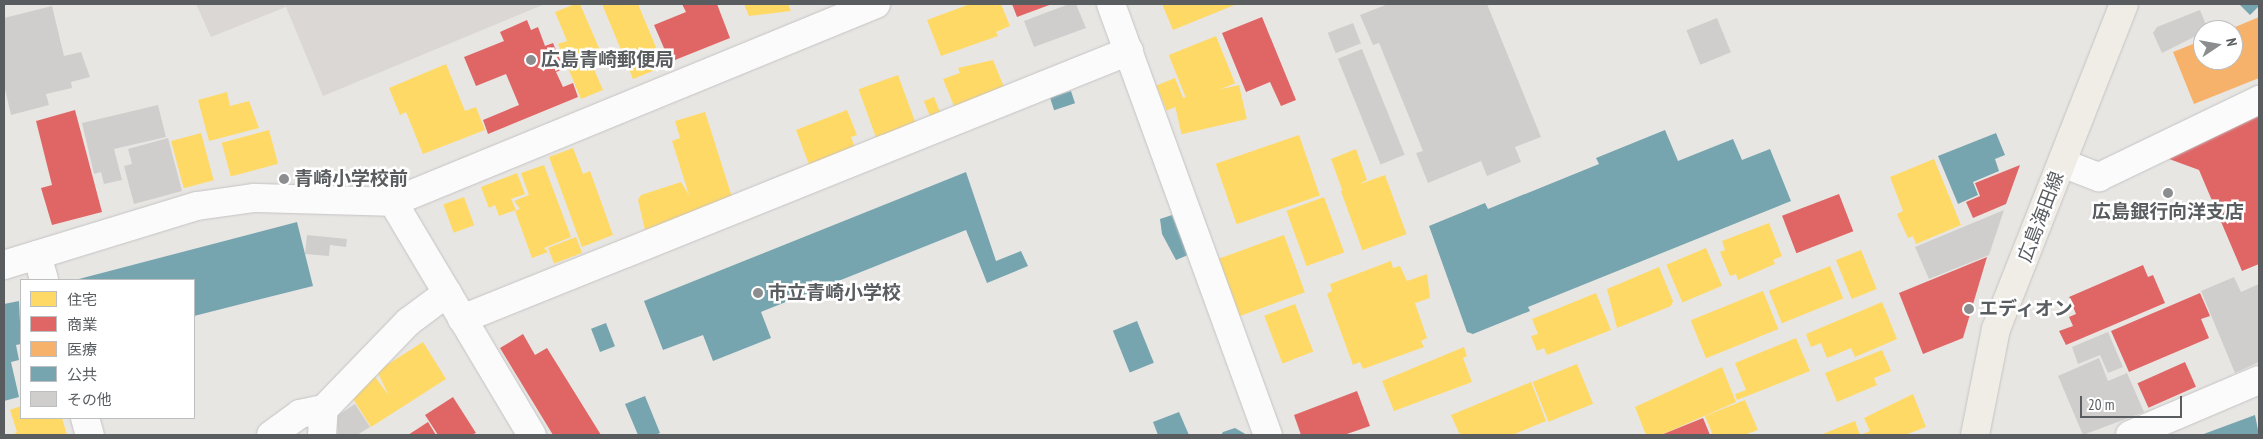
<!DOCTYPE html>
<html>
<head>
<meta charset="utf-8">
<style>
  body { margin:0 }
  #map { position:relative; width:2263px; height:439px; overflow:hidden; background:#e8e6e3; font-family:"PT Sans Narrow","Noto Sans JP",sans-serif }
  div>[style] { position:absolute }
  .industrial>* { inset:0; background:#dad7d4 }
  .homes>* { inset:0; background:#ffd966; transform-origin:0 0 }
  .shops>* { inset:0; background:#e06666; transform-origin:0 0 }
  .health>* { inset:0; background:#f6b26b }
  .public>* { inset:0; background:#76a5af; transform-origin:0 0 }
  .building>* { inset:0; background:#d0cecc; transform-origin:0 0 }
  .roads { filter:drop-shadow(0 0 1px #c4c3c4) drop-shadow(0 0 1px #c4c3c4) }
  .minor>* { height:28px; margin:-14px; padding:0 14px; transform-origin:14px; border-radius:14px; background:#fcfbfb }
  .major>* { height:28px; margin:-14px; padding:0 14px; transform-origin:14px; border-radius:14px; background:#f0ede6 }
  .dots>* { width:14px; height:14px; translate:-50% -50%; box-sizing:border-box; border:2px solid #fff; border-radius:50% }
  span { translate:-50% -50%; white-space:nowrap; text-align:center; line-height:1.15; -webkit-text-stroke:5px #fff; paint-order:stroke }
  .poi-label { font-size:19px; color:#595d60; font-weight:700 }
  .left { translate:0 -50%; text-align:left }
  .street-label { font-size:19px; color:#595d60 }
  .frame { position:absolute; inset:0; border:5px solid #595d60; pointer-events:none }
  .legend { position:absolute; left:20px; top:279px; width:175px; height:140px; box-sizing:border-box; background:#fff; border:1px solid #bdbebf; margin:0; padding:6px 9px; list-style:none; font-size:15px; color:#595d60 }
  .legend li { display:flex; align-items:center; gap:10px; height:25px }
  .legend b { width:25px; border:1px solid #bdbebf }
  .north { position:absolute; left:2193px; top:20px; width:50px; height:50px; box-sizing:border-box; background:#fff; border:1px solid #bdbebf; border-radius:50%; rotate:78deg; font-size:14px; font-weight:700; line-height:20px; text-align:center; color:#595d60 }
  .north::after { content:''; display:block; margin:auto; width:18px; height:22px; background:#8b8d8e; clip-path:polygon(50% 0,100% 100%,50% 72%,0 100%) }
  .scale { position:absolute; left:2080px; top:396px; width:102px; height:22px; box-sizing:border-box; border:2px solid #595d60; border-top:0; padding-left:6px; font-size:15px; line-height:18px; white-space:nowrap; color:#595d60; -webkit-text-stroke:4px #fff; paint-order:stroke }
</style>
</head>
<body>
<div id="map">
  <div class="industrial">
    <i style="clip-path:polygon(196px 4px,545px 4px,323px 96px,286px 7px,211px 37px)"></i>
  </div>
  <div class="homes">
    <i style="clip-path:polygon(575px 4px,580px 4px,605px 62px,593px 67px,603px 90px,581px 99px,558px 44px,567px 41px,555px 12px)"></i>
    <i style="clip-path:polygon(602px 4px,638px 4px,660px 57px,656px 58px,660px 68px,633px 79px)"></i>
    <i style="clip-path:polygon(744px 4px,788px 4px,791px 11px,749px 16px)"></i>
    <i style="clip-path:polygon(970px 4px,1001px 4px,1010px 26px,996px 32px,998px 36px,941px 56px,927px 20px)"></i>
    <i style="clip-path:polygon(1162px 4px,1237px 4px,1173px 30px)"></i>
    <i style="left:1216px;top:36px;width:51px;height:51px;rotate:68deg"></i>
    <i style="clip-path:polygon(993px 60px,1006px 92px,956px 111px,943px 79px,960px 73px,958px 68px)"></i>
    <i style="clip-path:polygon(446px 64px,465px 111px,476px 107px,485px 130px,423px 154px,406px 112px,400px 115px,389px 88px)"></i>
    <i style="left:898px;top:75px;width:52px;height:42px;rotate:70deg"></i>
    <i style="left:1175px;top:78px;width:27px;height:20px;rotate:68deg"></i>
    <i style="left:1239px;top:85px;width:35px;height:67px;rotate:77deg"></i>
    <i style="clip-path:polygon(227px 92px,230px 106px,249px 101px,259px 128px,209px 141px,198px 100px)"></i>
    <i style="left:934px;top:97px;width:22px;height:11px;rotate:68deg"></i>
    <i style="clip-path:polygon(847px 110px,857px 135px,851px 137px,856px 150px,810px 167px,796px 130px)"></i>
    <i style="clip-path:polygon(705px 112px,732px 197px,645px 230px,638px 200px,641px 195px,681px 182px,689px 195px,672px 141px,680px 138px,675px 121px)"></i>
    <i style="left:269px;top:130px;width:35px;height:49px;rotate:75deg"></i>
    <i style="left:201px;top:133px;width:49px;height:31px;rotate:75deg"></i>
    <i style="left:1299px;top:135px;width:64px;height:88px;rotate:71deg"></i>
    <i style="clip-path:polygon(573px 148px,583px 174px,590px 171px,613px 235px,582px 247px,549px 157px)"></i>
    <i style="clip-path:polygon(1356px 149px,1367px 180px,1361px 183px,1363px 188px,1344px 195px,1331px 159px)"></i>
    <i style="clip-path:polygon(1934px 159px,1961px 225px,1916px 244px,1913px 236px,1908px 238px,1897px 214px,1903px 211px,1890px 177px)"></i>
    <i style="clip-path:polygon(544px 165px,571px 237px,544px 248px,548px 252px,532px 258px,515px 211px,520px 209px,514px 201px,529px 195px,521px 173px)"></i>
    <i style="clip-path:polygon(517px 173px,525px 194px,511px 199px,516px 210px,499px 216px,495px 205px,489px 208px,481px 187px)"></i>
    <i style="left:1385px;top:175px;width:63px;height:47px;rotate:70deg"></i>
    <i style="left:464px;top:197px;width:30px;height:22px;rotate:70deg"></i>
    <i style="left:1324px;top:197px;width:59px;height:40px;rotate:70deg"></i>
    <i style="clip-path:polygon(1769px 223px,1782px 256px,1773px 260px,1775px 264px,1738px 280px,1736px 274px,1730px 276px,1720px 252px,1725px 250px,1722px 241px)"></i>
    <i style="left:1284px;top:235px;width:61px;height:69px;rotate:70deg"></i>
    <i style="left:576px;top:237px;width:17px;height:30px;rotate:69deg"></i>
    <i style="left:1706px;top:248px;width:41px;height:43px;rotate:67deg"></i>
    <i style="left:1861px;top:250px;width:42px;height:27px;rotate:68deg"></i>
    <i style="clip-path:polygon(1391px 261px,1393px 268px,1400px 266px,1407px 281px,1427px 274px,1430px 298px,1415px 303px,1427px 338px,1421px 341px,1424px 347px,1363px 369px,1360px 362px,1353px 365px,1327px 294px,1332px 291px,1330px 284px)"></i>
    <i style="left:1830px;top:266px;width:35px;height:66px;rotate:68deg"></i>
    <i style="clip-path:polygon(1659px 267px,1673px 301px,1671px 306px,1617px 328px,1607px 289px)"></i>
    <i style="left:1763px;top:291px;width:41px;height:78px;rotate:68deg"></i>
    <i style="clip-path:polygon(1596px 293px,1611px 330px,1547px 355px,1544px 348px,1537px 351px,1531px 336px,1538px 334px,1532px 319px)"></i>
    <i style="clip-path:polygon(1882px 302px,1897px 339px,1855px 357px,1851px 348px,1827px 358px,1821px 343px,1811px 347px,1806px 334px)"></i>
    <i style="left:1295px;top:304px;width:51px;height:33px;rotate:69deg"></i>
    <i style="clip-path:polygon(1796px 338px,1810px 371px,1737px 400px,1735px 394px,1746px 390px,1735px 363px)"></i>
    <i style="clip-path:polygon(423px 342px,446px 379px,371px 427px,350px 394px,373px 374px,389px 396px,377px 371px)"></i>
    <i style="clip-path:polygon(1464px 347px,1467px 356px,1463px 358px,1472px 382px,1394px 411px,1382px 381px)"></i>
    <i style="clip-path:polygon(1882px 350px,1891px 371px,1874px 378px,1877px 385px,1837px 402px,1825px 373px)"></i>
    <i style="left:1577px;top:364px;width:43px;height:48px;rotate:68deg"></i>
    <i style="clip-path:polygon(1722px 367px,1736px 402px,1661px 435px,1646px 435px,1635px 407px)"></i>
    <i style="clip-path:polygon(1531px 382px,1546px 421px,1512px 435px,1460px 435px,1451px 415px)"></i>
    <i style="clip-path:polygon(1913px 394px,1926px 427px,1905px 435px,1820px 435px,1855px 421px,1860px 435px,1870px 431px,1864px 418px)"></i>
    <i style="clip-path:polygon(1745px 400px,1758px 430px,1744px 435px,1713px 435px,1705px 416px)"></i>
    <i style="clip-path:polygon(21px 406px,21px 418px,62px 418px,67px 435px,12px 435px,17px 432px,10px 410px)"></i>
  </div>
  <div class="shops">
    <i style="clip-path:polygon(682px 4px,717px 4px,730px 38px,670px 62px,654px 25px,686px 12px)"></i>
    <i style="clip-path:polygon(1012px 4px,1052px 4px,1017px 17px)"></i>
    <i style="clip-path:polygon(1262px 17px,1296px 100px,1281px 106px,1270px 82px,1246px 92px,1222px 33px)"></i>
    <i style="clip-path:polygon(527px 20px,531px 30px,538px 27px,545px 46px,553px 43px,564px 69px,556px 72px,563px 87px,573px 83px,578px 97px,488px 134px,483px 120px,519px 105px,506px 74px,476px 86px,464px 57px,504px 41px,500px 32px)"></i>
    <i style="clip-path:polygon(75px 110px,102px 212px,52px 225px,41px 188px,52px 185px,36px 121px)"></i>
    <i style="clip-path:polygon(2259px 114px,2259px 264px,2242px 271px,2199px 170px,2161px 156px)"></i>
    <i style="clip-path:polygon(2020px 165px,2006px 204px,1973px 218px,1966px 202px,1980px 196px,1975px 183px)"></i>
    <i style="left:1839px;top:194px;width:40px;height:61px;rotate:69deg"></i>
    <i style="clip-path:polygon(1987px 257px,1963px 338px,1923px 354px,1899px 293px)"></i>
    <i style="clip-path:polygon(2143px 265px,2148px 277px,2153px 275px,2165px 303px,2066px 345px,2059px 331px,2073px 326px,2069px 317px,2076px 314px,2069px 297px)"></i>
    <i style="clip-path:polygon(2200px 293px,2210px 316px,2201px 319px,2209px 338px,2129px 372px,2111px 331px)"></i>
    <i style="clip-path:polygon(523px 334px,535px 355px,547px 348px,601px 435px,553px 435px,500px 348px)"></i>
    <i style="left:2185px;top:362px;width:27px;height:52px;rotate:66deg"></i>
    <i style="clip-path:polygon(1357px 391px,1370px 426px,1344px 435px,1301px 435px,1294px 415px)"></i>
    <i style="clip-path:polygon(453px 397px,476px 433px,471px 435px,438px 435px,425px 415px)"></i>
    <i style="clip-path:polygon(1703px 418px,1710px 435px,1661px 435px)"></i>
    <i style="clip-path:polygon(428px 422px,436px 435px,408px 435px)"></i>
  </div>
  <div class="health">
    <i style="clip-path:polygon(2259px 17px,2259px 78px,2194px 104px,2173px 52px,2203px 40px,2203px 60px,2233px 60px,2233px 30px,2228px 30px)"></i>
  </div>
  <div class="public">
    <i style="clip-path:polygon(2239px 4px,2259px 4px,2259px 6px,2250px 15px)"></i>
    <i style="left:1071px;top:91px;width:13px;height:22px;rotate:72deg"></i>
    <i style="clip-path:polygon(1665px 130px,1678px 161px,1733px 139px,1742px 160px,1770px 149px,1791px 201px,1528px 307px,1530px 311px,1473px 334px,1467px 332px,1429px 226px,1485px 203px,1488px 209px,1599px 164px,1596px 158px)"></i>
    <i style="clip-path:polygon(1996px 133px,2005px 155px,1995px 159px,1999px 171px,1973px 182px,1978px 195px,1958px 204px,1938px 156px)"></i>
    <i style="clip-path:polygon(966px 172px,996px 261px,1021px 251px,1028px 266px,987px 283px,966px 230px,761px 312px,771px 338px,713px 361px,703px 335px,663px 350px,644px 301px)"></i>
    <i style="clip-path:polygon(1172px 215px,1188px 255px,1176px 260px,1162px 234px,1160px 219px)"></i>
    <i style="clip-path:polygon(297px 222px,313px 286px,194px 316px,194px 280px,75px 280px)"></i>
    <i style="clip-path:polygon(19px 301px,21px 344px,16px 345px,19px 360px,11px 362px,19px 397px,4px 401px,4px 304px)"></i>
    <i style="left:1137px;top:321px;width:45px;height:26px;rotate:68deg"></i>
    <i style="left:606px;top:323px;width:25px;height:16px;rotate:69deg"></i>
    <i style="clip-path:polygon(645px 396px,660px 433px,655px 435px,638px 435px,625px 404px)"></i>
    <i style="clip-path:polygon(1179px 412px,1189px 435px,1158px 435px,1153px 422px)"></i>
    <i style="clip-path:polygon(2255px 415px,2259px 435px,2201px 435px)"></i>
    <i style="clip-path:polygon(1235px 428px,1247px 435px,1221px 435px,1223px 432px)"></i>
  </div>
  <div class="building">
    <i style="clip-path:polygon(1069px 4px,1076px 4px,1086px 28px,1034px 47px,1024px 21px)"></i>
    <i style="clip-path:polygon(1388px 4px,1487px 4px,1541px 137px,1515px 147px,1521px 162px,1487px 176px,1481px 161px,1428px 183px,1416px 153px,1423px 151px,1379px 43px,1373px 45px,1360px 15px)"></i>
    <i style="clip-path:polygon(52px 6px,64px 56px,81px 52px,90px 77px,71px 82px,72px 88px,46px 94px,49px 105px,11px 115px,4px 85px,4px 18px)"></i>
    <i style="clip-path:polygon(2200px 10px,2208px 30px,2162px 53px,2153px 33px,2157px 27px)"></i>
    <i style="left:1717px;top:18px;width:37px;height:33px;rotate:68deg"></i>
    <i style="left:1353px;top:23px;width:22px;height:27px;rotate:69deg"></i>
    <i style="left:1362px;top:49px;width:114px;height:26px;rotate:68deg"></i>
    <i style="clip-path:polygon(158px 105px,166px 137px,114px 149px,122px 180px,104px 184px,101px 172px,94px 174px,82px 123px)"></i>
    <i style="clip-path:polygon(168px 138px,182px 191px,134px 204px,124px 166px,132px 164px,128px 149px)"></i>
    <i style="clip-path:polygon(2004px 210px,1989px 255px,1929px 279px,1915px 247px)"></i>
    <i style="clip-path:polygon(307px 235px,347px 239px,346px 247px,330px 245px,329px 256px,305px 254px)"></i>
    <i style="clip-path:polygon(2234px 277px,2241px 292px,2259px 284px,2259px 362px,2235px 373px,2201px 291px)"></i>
    <i style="clip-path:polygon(2108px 332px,2123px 367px,2108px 373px,2100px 355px,2078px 364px,2072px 347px)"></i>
    <i style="clip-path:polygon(2099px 358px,2108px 381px,2127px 373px,2144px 412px,2083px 435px,2058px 376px)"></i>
    <i style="clip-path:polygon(355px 404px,370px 427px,357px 435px,338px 435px,337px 416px)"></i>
  </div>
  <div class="roads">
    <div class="minor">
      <i style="left:1111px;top:4px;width:459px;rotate:70deg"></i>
      <i style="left:2062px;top:163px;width:40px;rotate:21deg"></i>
      <i style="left:2099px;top:177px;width:178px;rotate:-25.7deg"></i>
      <i style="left:393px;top:202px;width:271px;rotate:59.2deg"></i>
      <i style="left:37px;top:255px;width:26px;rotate:74deg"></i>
      <i style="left:4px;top:265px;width:202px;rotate:-17deg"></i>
      <i style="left:197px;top:206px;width:58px;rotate:-8deg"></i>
      <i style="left:254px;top:198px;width:139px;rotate:1.6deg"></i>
      <i style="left:393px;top:202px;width:522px;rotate:-22.29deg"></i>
      <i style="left:462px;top:319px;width:719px;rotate:-21.89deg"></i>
      <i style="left:85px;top:418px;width:18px;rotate:74deg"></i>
      <i style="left:271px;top:435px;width:36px;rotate:-36deg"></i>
      <i style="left:300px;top:414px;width:25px;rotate:-12deg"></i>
      <i style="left:322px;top:435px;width:26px;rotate:-86deg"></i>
      <i style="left:324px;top:409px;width:121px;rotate:-46deg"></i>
      <i style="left:408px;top:322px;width:49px;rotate:-36.6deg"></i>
      <i style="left:2130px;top:435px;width:140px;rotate:-23.1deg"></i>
    </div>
    <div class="major">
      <i style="left:1975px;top:435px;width:108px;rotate:-78.8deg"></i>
      <i style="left:1996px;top:329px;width:349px;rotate:-68.5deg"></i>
    </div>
  </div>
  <div class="dots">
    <i style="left:531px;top:60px;background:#8b8d8e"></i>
    <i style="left:284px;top:179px;background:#8b8d8e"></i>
    <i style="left:2168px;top:193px;background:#8b8d8e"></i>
    <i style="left:758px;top:293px;background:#8b8d8e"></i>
    <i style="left:1969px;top:309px;background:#8b8d8e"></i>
  </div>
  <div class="poi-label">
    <span class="left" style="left:541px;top:60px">広島青崎郵便局</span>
    <span class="left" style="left:294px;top:179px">青崎小学校前</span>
    <span style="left:2168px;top:212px">広島銀行向洋支店</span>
    <span class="left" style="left:768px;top:293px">市立青崎小学校</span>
    <span class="left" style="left:1979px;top:309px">エディオン</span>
  </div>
  <div class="street-label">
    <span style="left:2041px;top:217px;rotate:-69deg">広島海田線</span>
  </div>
  <div class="frame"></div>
  <ul class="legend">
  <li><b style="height:14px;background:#ffd966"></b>住宅</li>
  <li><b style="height:14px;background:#e06666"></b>商業</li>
  <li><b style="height:14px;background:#f6b26b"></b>医療</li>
  <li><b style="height:14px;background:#76a5af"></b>公共</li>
  <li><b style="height:14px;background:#d0cecc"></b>その他</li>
  </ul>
  <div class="north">N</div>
  <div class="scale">20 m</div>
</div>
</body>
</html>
